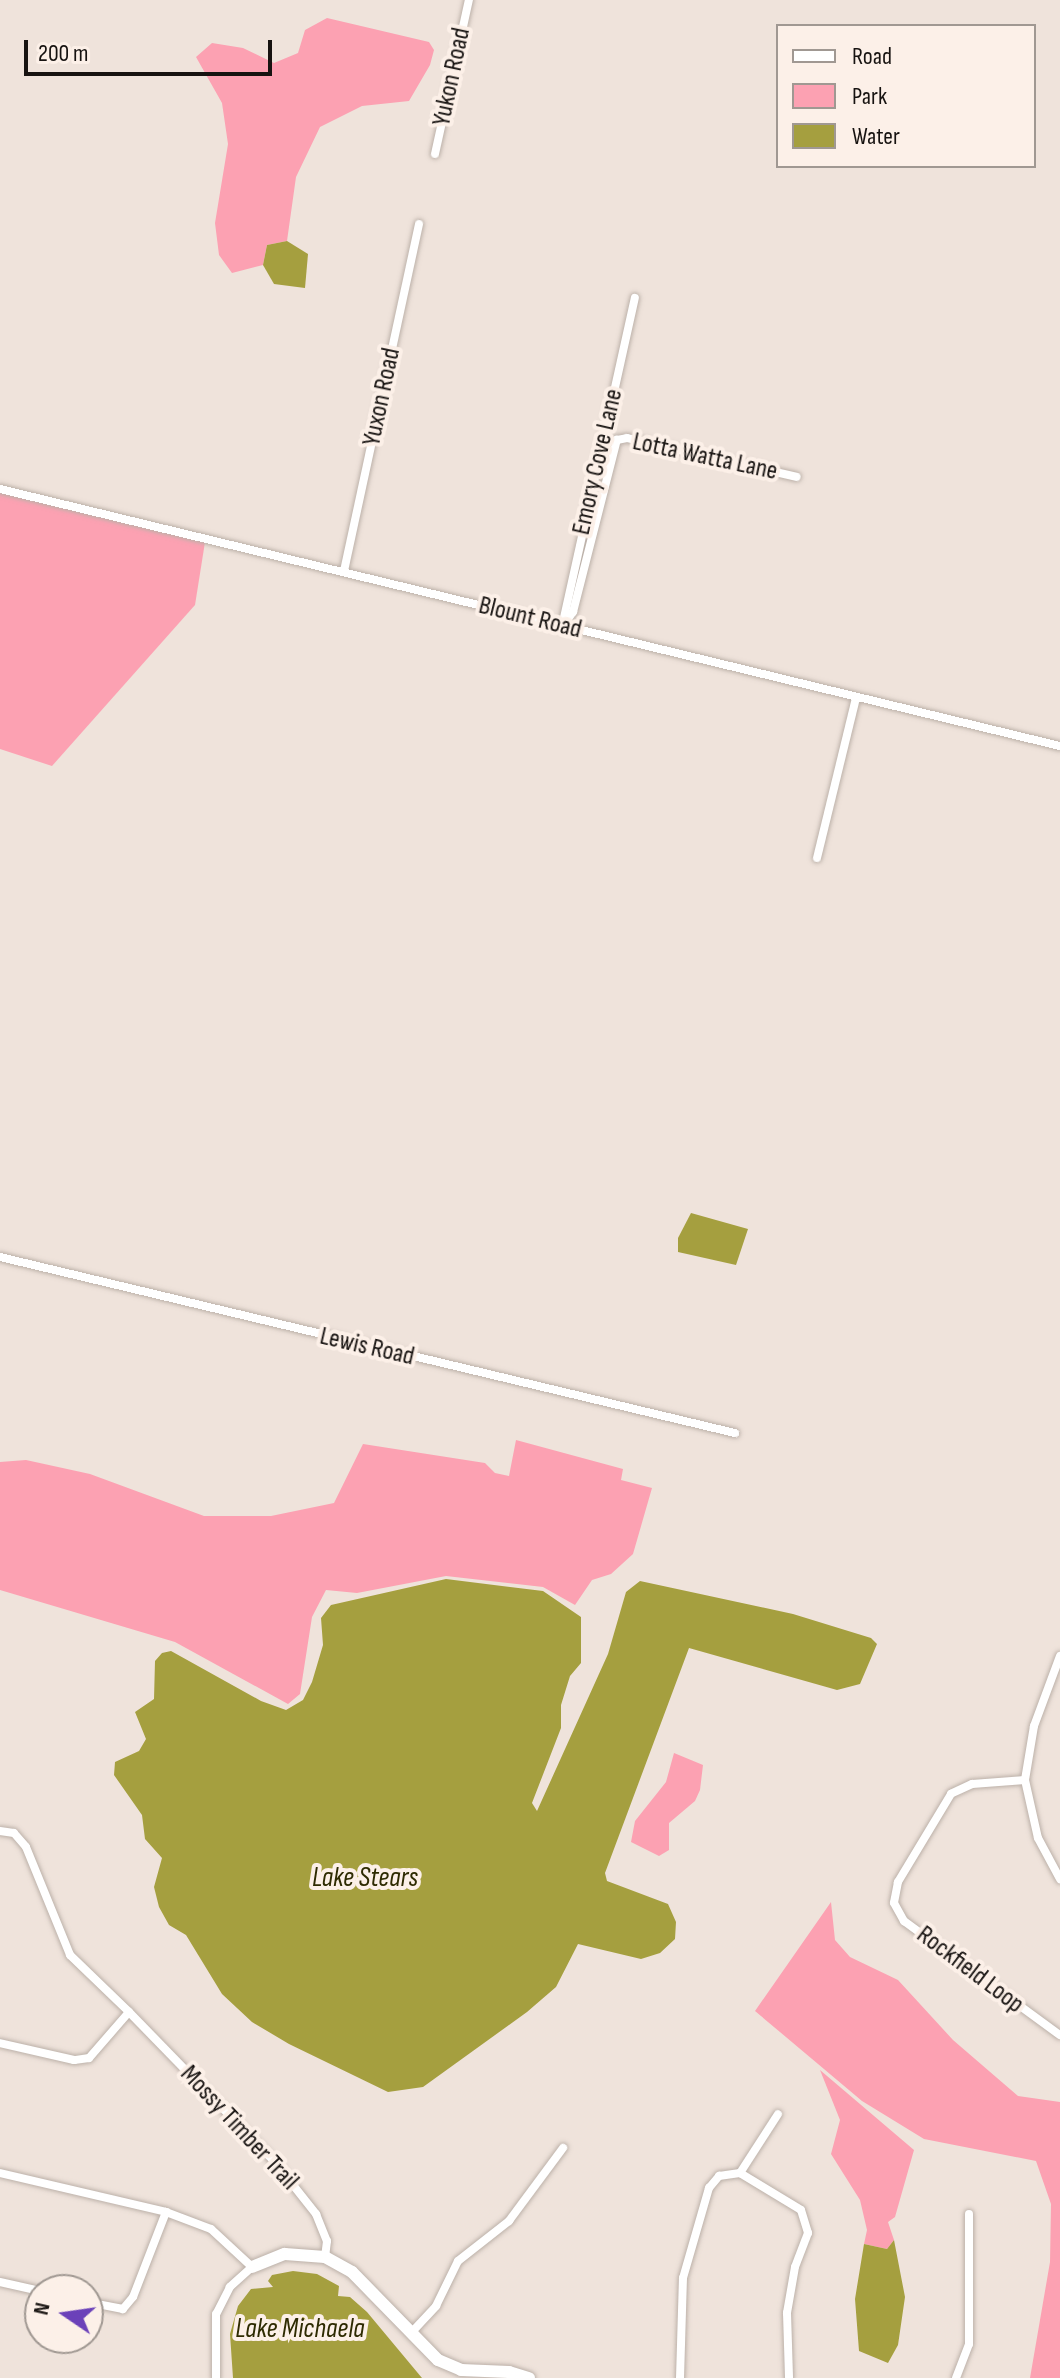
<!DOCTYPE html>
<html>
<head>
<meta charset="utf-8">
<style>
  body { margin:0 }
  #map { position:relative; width:1060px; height:2378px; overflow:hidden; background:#efe3db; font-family:"Sofia Sans Condensed",sans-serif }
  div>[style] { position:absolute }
  .green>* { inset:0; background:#fca1b2 }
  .water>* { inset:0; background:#a59f3f }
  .roads { filter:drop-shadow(0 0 2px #bcb1a9) drop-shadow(0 0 2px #bcb1a9) }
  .street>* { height:8px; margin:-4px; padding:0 4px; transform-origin:4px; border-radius:4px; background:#fff }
  .secondary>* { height:12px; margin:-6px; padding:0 6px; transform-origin:6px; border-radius:6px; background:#fff }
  span { translate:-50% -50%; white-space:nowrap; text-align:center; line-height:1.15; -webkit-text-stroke:8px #fcf0e8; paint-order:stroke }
  .street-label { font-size:26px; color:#171311 }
  .water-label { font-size:28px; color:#2e2b02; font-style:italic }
  .legend { position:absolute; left:776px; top:24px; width:260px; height:144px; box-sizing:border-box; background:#fcf0e8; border:2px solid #a09892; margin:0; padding:10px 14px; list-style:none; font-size:24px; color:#171311 }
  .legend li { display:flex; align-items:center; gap:16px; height:40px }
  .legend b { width:40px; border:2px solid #a09892 }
  .north { position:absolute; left:24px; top:2274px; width:80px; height:80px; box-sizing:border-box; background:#fcf0e8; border:2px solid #a09892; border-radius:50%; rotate:283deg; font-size:22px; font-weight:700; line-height:32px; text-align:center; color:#171311 }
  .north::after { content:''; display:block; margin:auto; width:28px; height:36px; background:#6b41b9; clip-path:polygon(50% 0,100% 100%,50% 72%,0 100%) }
  .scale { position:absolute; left:24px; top:40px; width:248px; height:36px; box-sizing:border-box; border:4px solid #171311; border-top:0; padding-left:10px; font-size:24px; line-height:28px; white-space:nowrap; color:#171311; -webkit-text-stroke:6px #fcf0e8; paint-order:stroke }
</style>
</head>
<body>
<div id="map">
  <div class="green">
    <i style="clip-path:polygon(327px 18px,429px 42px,434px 50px,430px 65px,409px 101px,362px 106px,320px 127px,296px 177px,287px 241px,267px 245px,263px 265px,232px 273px,219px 255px,215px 223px,228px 144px,222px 103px,196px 57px,212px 43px,243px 48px,274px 63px,298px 53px,305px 30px)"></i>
    <i style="clip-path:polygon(0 493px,205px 542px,195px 605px,52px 766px,0 749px)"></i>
    <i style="clip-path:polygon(516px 1440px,623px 1469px,621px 1480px,652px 1488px,633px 1554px,611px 1574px,592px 1580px,575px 1605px,543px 1587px,446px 1576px,357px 1593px,326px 1590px,312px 1617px,300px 1694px,288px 1704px,175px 1642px,0 1590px,0 1462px,26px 1460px,90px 1474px,204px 1516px,271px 1516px,334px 1503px,363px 1444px,485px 1463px,495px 1473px,509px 1476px)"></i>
    <i style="clip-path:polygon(674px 1753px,703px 1765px,700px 1790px,695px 1801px,669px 1823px,669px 1850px,659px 1856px,631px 1842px,635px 1821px,666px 1782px)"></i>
    <i style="clip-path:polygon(831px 1902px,835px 1940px,850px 1957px,898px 1980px,953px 2040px,1018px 2096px,1060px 2102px,1060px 2378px,1030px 2378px,1050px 2262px,1051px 2204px,1036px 2161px,924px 2139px,862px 2101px,755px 2011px)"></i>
    <i style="clip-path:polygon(820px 2070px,914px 2150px,895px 2217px,888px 2222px,894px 2240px,887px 2249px,864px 2244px,867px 2230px,860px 2200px,831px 2154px,840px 2120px)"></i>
  </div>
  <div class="water">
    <i style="clip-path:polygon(287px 241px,308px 254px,305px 288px,274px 284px,263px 265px,267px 245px)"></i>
    <i style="clip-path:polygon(691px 1213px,748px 1229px,736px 1265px,678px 1252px,678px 1238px)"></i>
    <i style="clip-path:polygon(446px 1579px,543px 1591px,581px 1617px,581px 1663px,570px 1676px,561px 1705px,561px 1728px,532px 1803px,537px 1811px,608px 1654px,626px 1592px,640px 1581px,793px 1614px,871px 1638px,877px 1644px,860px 1684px,837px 1690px,689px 1648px,605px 1873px,607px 1881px,668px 1904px,676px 1922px,675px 1939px,660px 1953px,641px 1959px,578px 1944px,556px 1987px,527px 2012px,423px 2087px,388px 2092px,289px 2044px,252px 2022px,222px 1994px,186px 1935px,169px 1925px,159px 1907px,154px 1887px,162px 1858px,145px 1839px,142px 1815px,114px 1775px,115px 1762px,139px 1751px,146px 1739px,135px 1712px,154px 1699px,155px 1661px,162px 1653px,171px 1651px,261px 1701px,286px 1710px,303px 1700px,312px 1682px,323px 1645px,321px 1618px,331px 1605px)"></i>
    <i style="clip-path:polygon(894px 2240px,905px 2297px,898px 2345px,888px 2363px,859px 2351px,855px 2299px,864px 2244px,887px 2249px)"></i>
    <i style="clip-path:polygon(293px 2271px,317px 2274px,339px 2286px,338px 2296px,350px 2297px,367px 2312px,422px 2378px,233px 2378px,230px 2334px,238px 2306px,251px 2289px,273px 2287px,268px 2281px,272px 2275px)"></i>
  </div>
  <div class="roads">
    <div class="street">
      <i style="left:435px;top:154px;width:158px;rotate:-77.6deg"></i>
      <i style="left:0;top:489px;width:1091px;rotate:13.63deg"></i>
      <i style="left:344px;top:571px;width:355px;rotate:-77.8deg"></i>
      <i style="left:563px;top:622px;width:332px;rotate:-77.5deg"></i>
      <i style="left:562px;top:627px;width:19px;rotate:-54deg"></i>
      <i style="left:573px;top:612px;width:178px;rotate:-75.7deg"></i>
      <i style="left:617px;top:440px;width:10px;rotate:-11deg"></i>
      <i style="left:627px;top:438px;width:174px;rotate:12.9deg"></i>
      <i style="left:817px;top:858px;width:165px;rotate:-76.3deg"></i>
      <i style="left:0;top:1257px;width:756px;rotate:13.47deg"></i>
      <i style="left:1060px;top:1656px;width:75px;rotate:110.4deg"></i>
      <i style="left:1034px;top:1726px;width:55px;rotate:99.5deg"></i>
      <i style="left:1025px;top:1780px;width:59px;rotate:77.4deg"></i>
      <i style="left:1038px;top:1838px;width:47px;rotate:61.8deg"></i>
      <i style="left:1025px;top:1780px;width:53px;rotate:175.7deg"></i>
      <i style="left:972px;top:1784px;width:23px;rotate:155deg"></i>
      <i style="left:951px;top:1794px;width:103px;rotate:121.1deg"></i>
      <i style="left:898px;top:1882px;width:21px;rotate:101deg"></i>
      <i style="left:894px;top:1903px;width:21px;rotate:61deg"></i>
      <i style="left:904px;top:1921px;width:193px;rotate:36.2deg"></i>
      <i style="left:0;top:1831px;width:14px;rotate:8deg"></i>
      <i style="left:14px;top:1833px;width:18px;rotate:49deg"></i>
      <i style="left:26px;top:1847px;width:117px;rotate:67.8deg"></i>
      <i style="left:70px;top:1955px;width:82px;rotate:44deg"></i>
      <i style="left:129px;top:2012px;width:61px;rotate:131deg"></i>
      <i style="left:89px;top:2058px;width:15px;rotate:172deg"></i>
      <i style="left:74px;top:2060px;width:76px;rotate:-167.1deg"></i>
      <i style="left:129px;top:2012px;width:208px;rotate:45.8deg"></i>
      <i style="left:274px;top:2161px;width:68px;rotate:51.6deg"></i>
      <i style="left:316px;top:2214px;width:29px;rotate:68deg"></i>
      <i style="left:327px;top:2241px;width:16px;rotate:97deg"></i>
      <i style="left:0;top:2173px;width:171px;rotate:13.2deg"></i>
      <i style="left:166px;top:2212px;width:91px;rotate:111.2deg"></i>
      <i style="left:133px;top:2297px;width:16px;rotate:130deg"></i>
      <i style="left:123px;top:2309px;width:36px;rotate:-169deg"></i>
      <i style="left:740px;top:2173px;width:70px;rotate:-57.2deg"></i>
      <i style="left:166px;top:2212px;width:48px;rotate:20.7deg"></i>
      <i style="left:211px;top:2229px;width:56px;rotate:42.8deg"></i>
      <i style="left:252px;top:2267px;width:30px;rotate:138deg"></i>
      <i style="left:230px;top:2287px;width:30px;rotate:117deg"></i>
      <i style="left:216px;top:2314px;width:64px;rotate:90deg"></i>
      <i style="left:0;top:2282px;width:41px;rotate:12.7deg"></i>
      <i style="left:411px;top:2333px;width:37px;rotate:-47deg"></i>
      <i style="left:436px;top:2306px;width:50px;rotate:-63.9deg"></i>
      <i style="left:458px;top:2261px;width:65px;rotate:-38.1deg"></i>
      <i style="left:509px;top:2221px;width:91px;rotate:-53.5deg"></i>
      <i style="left:680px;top:2378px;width:100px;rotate:-88.3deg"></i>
      <i style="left:683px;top:2278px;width:94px;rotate:-73.9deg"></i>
      <i style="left:709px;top:2188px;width:16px;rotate:-50deg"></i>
      <i style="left:719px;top:2176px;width:21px;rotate:-8deg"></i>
      <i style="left:740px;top:2173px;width:71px;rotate:31.2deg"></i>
      <i style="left:801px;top:2210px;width:24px;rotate:73deg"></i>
      <i style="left:808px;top:2233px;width:36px;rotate:111deg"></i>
      <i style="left:795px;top:2267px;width:47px;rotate:99.9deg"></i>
      <i style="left:787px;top:2313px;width:65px;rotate:88.2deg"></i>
      <i style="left:956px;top:2378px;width:36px;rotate:-69deg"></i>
      <i style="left:969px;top:2344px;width:130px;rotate:-90deg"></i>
    </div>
    <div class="secondary">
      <i style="left:252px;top:2267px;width:35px;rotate:-22deg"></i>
      <i style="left:285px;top:2254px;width:40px;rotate:4.3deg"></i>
      <i style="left:325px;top:2257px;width:31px;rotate:29deg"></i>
      <i style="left:352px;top:2272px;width:123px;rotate:45.7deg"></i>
      <i style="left:438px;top:2360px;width:25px;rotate:23deg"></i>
      <i style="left:461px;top:2370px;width:48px;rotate:2.4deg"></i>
      <i style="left:509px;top:2372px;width:21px;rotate:17deg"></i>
    </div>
  </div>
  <div class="street-label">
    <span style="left:452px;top:77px;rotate:-78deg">Yukon Road</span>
    <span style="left:382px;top:397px;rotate:-78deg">Yuxon Road</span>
    <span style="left:705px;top:457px;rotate:12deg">Lotta Watta Lane</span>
    <span style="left:598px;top:462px;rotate:-77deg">Emory Cove Lane</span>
    <span style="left:530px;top:618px;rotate:14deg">Blount Road</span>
    <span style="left:367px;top:1347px;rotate:13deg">Lewis Road</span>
    <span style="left:970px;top:1970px;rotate:37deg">Rockfield Loop</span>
    <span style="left:239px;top:2128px;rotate:47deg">Mossy Timber Trail</span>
  </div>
  <div class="water-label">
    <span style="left:365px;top:1878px">Lake Stears</span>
    <span style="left:300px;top:2329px">Lake Michaela</span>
  </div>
  <ul class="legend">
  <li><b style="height:10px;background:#fff"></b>Road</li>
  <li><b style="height:22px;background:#fca1b2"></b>Park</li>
  <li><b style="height:22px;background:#a59f3f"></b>Water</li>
  </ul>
  <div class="north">N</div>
  <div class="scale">200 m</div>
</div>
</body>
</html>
